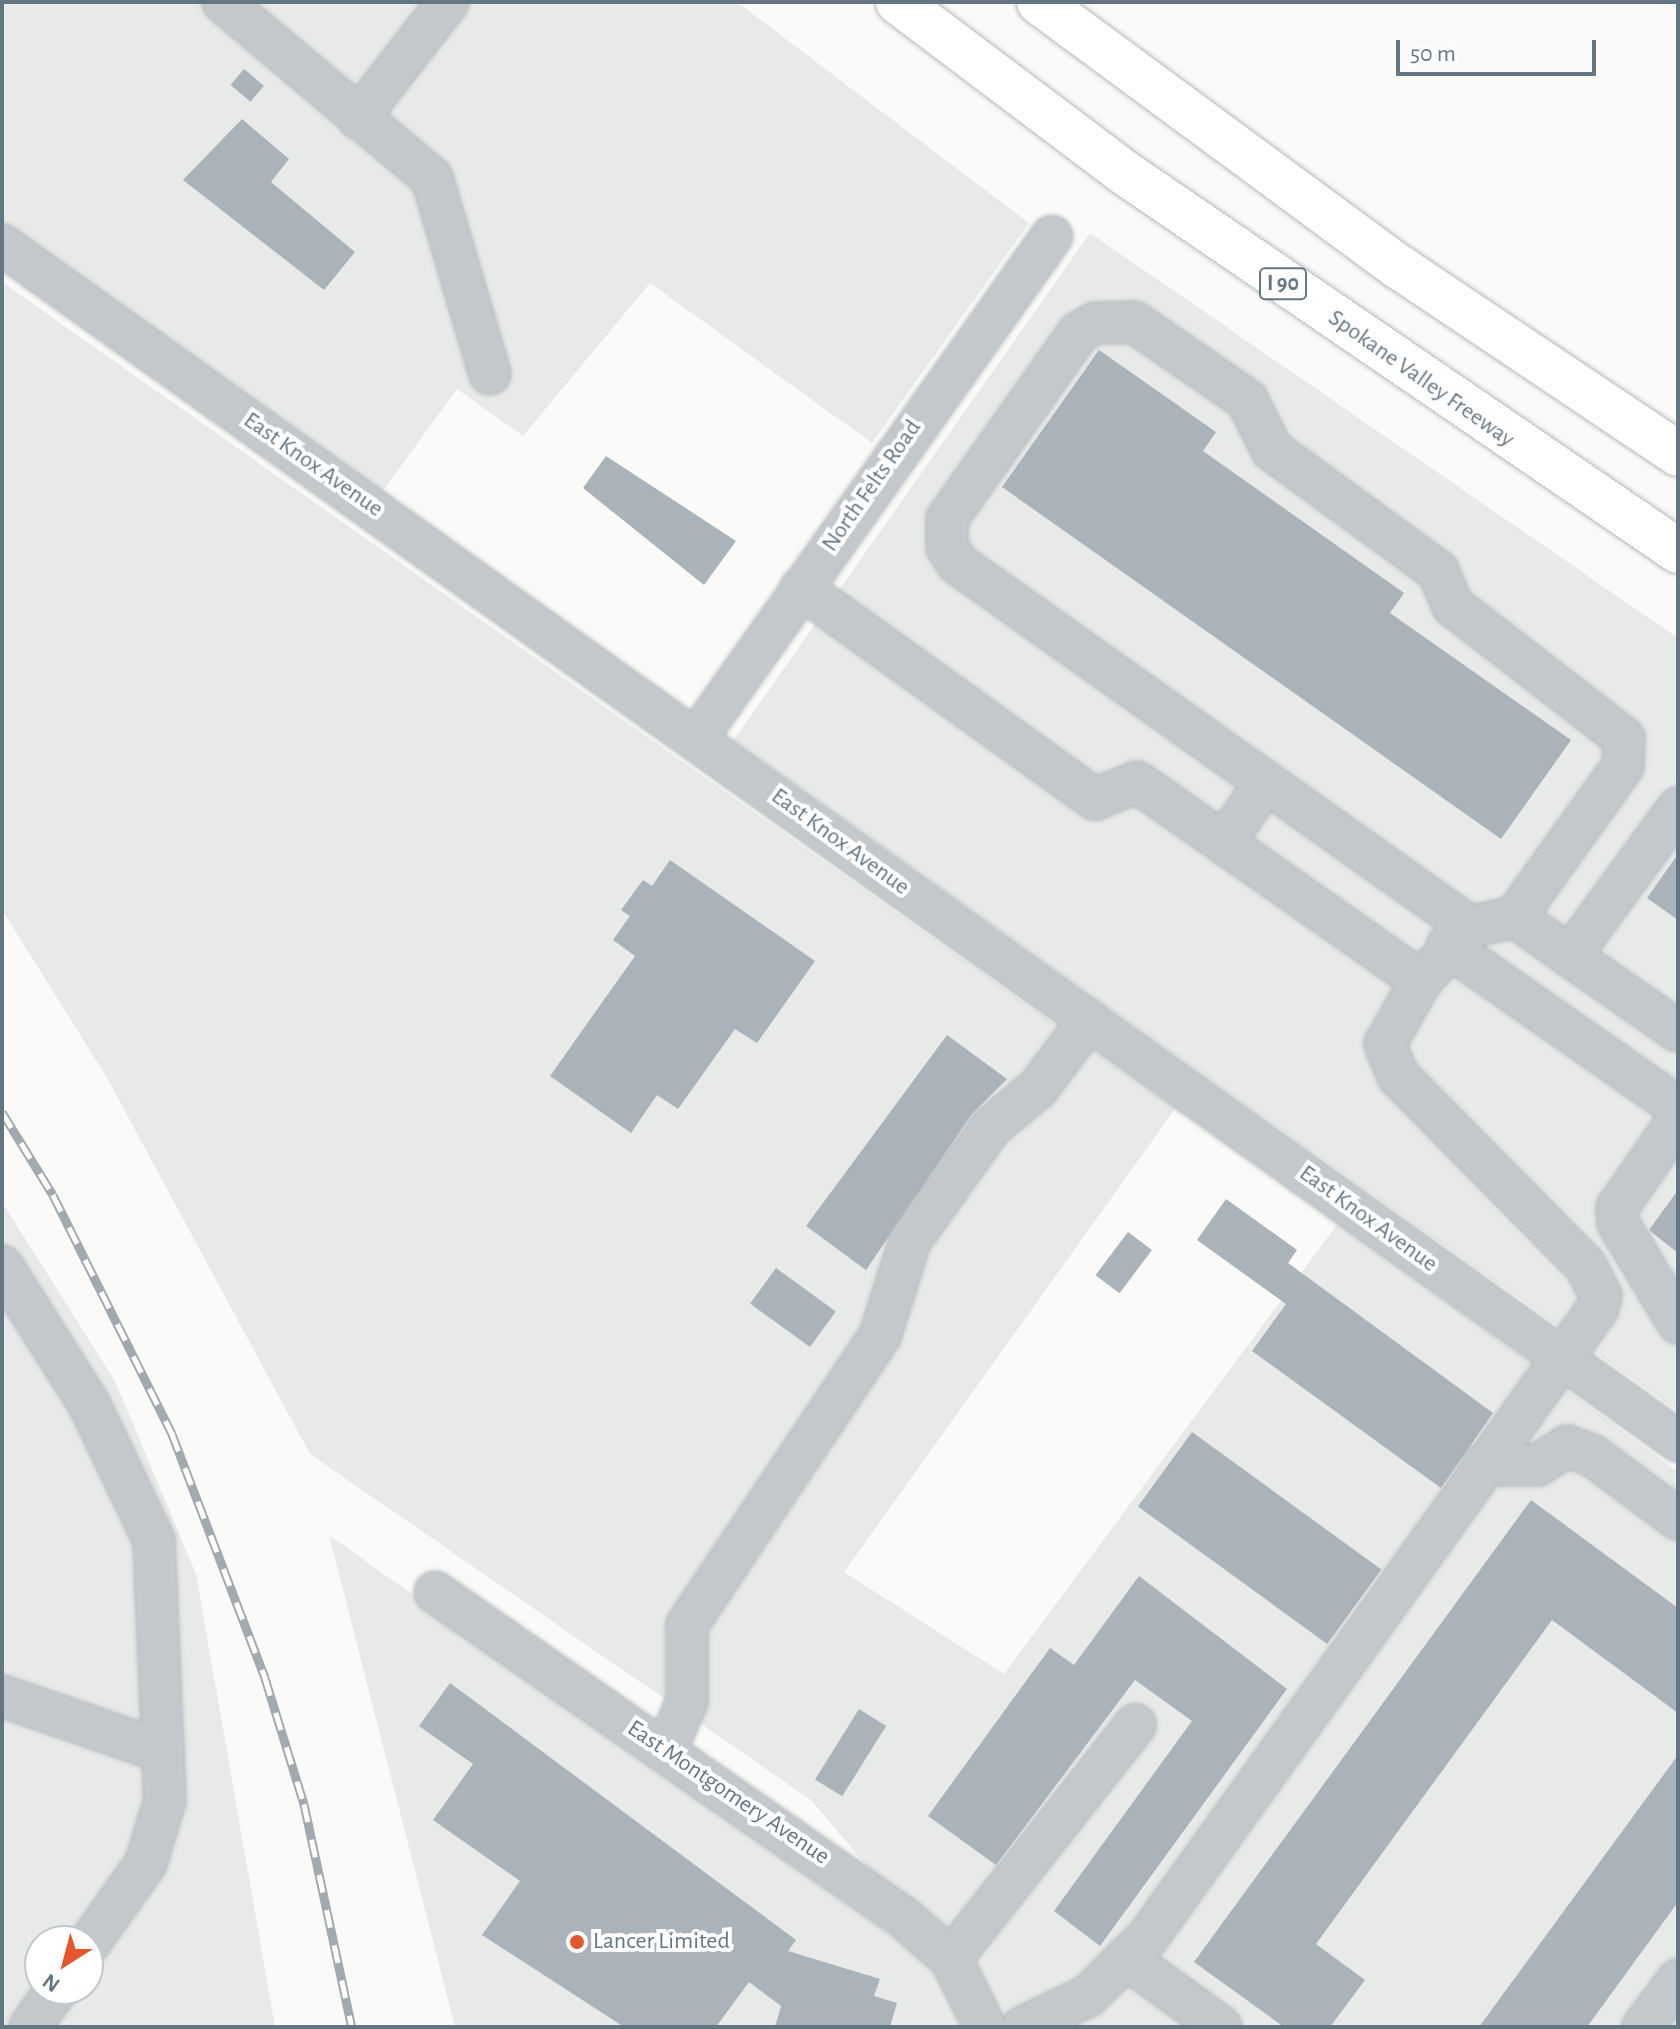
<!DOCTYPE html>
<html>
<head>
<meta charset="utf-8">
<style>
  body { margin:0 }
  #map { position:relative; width:1680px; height:2029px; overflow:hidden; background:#fafaf8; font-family:"Alegreya Sans",sans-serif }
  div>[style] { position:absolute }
  .built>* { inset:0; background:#e8e9e9 }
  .building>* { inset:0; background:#aab3b9; transform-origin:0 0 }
  .roads { filter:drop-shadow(0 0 2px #b4b9bd) drop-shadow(0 0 2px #b4b9bd) }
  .minor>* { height:40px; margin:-20px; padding:0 20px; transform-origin:20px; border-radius:20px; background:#c3c8cc }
  .highway>* { height:44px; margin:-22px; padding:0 22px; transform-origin:22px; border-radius:22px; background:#fff }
  .rail>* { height:9px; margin-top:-4.5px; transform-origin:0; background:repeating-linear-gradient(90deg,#fff 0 18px,#a2aab0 0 36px); box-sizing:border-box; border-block:2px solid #a2aab0 }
  .dots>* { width:22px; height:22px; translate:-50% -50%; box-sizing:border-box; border:4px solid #fff; border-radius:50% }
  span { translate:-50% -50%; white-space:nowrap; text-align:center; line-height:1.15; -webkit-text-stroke:8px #fff; paint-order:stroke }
  .shield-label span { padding:2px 6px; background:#fff; border:2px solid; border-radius:6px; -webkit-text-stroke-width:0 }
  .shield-label { font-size:22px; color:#657683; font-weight:700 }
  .street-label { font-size:24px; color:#657683 }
  .poi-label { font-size:24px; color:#657683 }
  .left { translate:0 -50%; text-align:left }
  .frame { position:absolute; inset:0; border:4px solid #657683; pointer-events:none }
  .north { position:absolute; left:24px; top:1925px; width:80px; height:80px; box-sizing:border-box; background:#fff; border:2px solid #c1c8cd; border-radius:50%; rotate:216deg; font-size:22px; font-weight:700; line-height:32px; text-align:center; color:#657683 }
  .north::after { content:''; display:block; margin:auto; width:28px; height:36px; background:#e4572e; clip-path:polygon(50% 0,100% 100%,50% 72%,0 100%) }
  .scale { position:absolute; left:1396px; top:40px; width:200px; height:36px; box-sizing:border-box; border:4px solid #657683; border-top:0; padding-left:10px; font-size:24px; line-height:28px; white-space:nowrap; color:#657683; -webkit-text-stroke:6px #fff; paint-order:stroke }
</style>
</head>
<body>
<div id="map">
  <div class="built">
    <i style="clip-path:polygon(2px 2px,737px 2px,1029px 223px,872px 443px,650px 283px,523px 436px,457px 389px,382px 492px,2px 223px)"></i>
    <i style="clip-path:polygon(1090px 233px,1678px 638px,1678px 1411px,733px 741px)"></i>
    <i style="clip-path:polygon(2px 282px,1175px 1109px,844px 1572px,1004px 1674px,1339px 1222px,1678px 1472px,1678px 2027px,1004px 2027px,811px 1800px,310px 1454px,106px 1076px,2px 910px)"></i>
    <i style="clip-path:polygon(evenodd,2px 1202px,115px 1381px,196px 1574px,275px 2027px,2px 2027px,2px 1202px,40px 1941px,88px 1941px,88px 1989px,40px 1989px,40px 1941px)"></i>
    <i style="clip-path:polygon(329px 1535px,920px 1956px,947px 1989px,961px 2027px,455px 2027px)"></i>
  </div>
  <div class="building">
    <i style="left:244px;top:69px;width:26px;height:21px;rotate:40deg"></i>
    <i style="clip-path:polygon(242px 119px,289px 159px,271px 182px,355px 252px,324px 290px,183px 180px)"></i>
    <i style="clip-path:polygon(1099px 350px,1216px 432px,1203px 451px,1404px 593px,1390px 613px,1571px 740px,1501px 839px,1002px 487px)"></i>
    <i style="clip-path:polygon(606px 456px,736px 541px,704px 585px,583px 488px)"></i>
    <i style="clip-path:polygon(1678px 854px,1678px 920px,1647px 898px)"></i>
    <i style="clip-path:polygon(670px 860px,815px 961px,757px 1043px,735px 1029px,678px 1109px,657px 1095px,631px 1133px,550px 1076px,635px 956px,613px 940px,630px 916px,621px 910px,643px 880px,652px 886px)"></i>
    <i style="clip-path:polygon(947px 1035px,1007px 1079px,972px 1114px,866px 1270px,806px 1226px)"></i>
    <i style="clip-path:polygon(1678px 1190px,1678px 1253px,1649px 1230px)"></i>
    <i style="clip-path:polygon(1226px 1199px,1297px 1250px,1288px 1263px,1493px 1413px,1441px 1488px,1252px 1351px,1286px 1304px,1197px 1240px)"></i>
    <i style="left:1128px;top:1232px;width:30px;height:54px;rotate:37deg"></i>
    <i style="left:776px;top:1268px;width:74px;height:44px;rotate:36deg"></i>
    <i style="left:1192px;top:1432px;width:234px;height:92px;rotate:36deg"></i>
    <i style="clip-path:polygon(1531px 1500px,1678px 1608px,1678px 1713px,1552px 1620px,1316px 1944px,1365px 1980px,1330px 2027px,1284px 2027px,1194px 1962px)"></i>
    <i style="clip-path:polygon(1139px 1576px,1287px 1689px,1100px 1946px,1054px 1911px,1192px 1721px,1135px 1680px,996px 1865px,928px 1816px,1050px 1648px,1074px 1665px)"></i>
    <i style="clip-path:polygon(450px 1683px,796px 1940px,788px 1951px,880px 1979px,874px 1996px,897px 2003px,890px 2027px,775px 2027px,781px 2006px,749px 1982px,716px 2027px,624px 2027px,482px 1935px,520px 1881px,433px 1820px,473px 1764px,419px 1726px)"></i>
    <i style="left:859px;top:1709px;width:32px;height:83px;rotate:32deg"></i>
    <i style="clip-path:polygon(1678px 1755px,1678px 1902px,1587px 2027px,1479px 2027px)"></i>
  </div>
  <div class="roads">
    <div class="minor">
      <i style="left:223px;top:2px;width:273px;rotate:40.1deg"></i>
      <i style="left:432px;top:178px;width:204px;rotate:73.5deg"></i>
      <i style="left:358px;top:118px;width:147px;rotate:-52.2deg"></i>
      <i style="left:2px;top:245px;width:2059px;rotate:35.51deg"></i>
      <i style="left:801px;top:588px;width:362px;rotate:35.7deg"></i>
      <i style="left:1095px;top:799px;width:45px;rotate:-22deg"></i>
      <i style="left:1137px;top:782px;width:347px;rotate:35deg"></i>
      <i style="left:696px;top:739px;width:616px;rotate:-54.71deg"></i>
      <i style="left:1678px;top:808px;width:183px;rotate:126.1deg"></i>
      <i style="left:1570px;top:956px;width:131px;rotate:34.8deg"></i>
      <i style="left:1224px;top:843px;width:74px;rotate:-55.5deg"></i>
      <i style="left:1470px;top:927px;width:628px;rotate:-144.66deg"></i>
      <i style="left:958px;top:564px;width:20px;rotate:-123deg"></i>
      <i style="left:947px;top:547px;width:28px;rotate:-90deg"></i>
      <i style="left:947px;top:519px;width:228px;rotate:-54.8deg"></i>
      <i style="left:1078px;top:333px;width:20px;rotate:-30deg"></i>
      <i style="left:1095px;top:323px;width:39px;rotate:-1deg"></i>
      <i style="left:1134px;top:322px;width:137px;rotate:34.6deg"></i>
      <i style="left:1247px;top:400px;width:56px;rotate:63.4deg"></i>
      <i style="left:1272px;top:450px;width:205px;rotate:36.1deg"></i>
      <i style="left:1438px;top:571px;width:38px;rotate:67deg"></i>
      <i style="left:1453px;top:606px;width:216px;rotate:37.7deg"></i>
      <i style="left:1624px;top:738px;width:28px;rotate:92deg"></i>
      <i style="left:1623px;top:766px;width:186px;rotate:125.6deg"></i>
      <i style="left:1447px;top:946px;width:282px;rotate:34.9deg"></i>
      <i style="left:1678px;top:1120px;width:107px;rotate:124.7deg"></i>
      <i style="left:1617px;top:1208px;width:15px;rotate:86deg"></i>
      <i style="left:1618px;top:1223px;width:117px;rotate:59deg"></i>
      <i style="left:2px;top:1266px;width:163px;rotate:57.8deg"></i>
      <i style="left:89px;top:1404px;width:151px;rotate:64.5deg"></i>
      <i style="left:154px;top:1540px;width:260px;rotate:87.6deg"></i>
      <i style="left:165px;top:1800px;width:66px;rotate:106.8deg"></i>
      <i style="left:146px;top:1863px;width:100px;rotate:125.3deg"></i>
      <i style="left:1482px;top:1465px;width:56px"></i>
      <i style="left:1538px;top:1465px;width:35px;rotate:-33deg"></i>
      <i style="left:1567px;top:1446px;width:28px;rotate:21deg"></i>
      <i style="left:1593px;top:1456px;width:106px;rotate:36.5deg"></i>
      <i style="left:435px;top:1592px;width:571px;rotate:34.8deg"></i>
      <i style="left:904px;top:1918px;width:62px;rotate:41.1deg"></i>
      <i style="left:951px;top:1959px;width:76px;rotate:63.4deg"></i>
      <i style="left:2px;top:1696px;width:171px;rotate:19.1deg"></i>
      <i style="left:666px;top:1750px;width:53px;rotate:-66.8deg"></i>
      <i style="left:687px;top:1701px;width:76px;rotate:-90deg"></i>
      <i style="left:687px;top:1625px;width:348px;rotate:-56.3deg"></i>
      <i style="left:880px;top:1336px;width:100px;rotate:-72.5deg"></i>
      <i style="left:910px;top:1241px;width:140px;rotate:-54.6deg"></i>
      <i style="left:991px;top:1127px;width:61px;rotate:-39.7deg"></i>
      <i style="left:1038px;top:1088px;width:85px;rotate:-53.1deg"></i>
      <i style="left:1126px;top:1958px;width:117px;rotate:36deg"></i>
      <i style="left:951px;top:1959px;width:298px;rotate:-51.8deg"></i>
      <i style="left:30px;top:2027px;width:47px;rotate:-54.6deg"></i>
      <i style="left:1023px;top:2027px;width:72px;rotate:-25.5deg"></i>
      <i style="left:1088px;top:1996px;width:84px;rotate:-44.5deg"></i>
      <i style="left:1148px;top:1937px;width:773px;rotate:-54.42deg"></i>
      <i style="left:1598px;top:1308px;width:12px;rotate:-76deg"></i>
      <i style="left:1601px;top:1296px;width:35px;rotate:-117deg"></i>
      <i style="left:1585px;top:1265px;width:266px;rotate:-134.7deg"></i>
      <i style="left:1398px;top:1076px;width:35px;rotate:-112deg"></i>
      <i style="left:1385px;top:1044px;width:73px;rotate:-60.3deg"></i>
      <i style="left:1421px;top:981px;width:73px;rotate:-47.8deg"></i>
      <i style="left:1470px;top:927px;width:46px;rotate:-12.5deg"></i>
      <i style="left:1515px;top:917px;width:67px;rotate:35.3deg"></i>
      <i style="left:1643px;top:2027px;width:59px;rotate:-53.3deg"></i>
    </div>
    <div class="highway">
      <i style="left:898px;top:2px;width:284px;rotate:37deg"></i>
      <i style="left:1125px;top:173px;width:670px;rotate:34.35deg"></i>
      <i style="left:1039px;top:2px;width:447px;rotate:36.4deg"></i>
      <i style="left:1399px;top:267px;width:336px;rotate:33.8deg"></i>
    </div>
  </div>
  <div class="rail">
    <i style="left:2px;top:1112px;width:97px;rotate:58.4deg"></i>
    <i style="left:53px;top:1195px;width:267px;rotate:63.5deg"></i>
    <i style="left:172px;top:1434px;width:261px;rotate:69.1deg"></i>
    <i style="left:265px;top:1678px;width:132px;rotate:72.8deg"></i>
    <i style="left:304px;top:1804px;width:228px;rotate:77.9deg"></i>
  </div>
  <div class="dots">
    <i style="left:577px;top:1942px;background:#e4572e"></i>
  </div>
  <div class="shield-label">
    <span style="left:1283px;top:284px">I 90</span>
  </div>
  <div class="street-label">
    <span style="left:1421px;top:379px;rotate:35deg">Spokane Valley Freeway</span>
    <span style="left:313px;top:465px;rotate:35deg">East Knox Avenue</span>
    <span style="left:872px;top:486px;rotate:-55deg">North Felts Road</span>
    <span style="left:840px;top:842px;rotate:36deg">East Knox Avenue</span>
    <span style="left:1368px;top:1219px;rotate:36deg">East Knox Avenue</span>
    <span style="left:728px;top:1793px;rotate:34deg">East Montgomery Avenue</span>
  </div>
  <div class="poi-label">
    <span class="left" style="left:593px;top:1942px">Lancer Limited</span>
  </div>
  <div class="frame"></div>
  <div class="north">N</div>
  <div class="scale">50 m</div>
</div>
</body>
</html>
